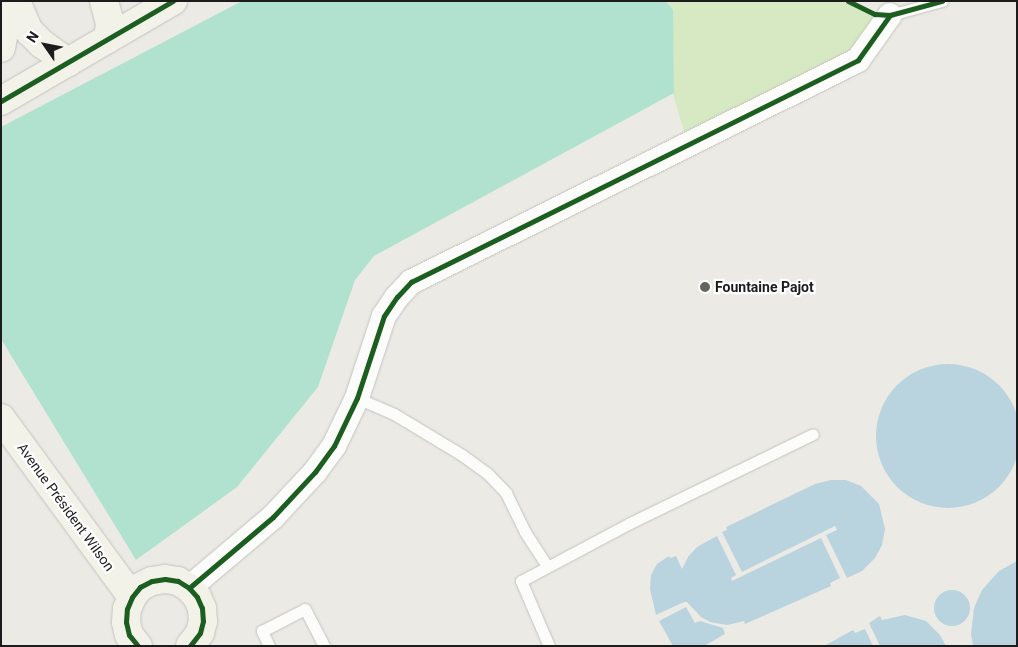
<!DOCTYPE html>
<html>
<head>
<meta charset="utf-8">
<style>
  body { margin:0 }
  #map { position:relative; width:1018px; height:647px; overflow:hidden; background:#ebeae5; font-family:Roboto,sans-serif }
  div>[style] { position:absolute }
  .grass>* { inset:0; background:#d6e9c3 }
  .pitch>* { inset:0; background:#b1e2d0 }
  .water>* { inset:0; background:#b9d4de }
  .round { border-radius:50% }
  .path>* { height:3px; margin-top:-1.5px; transform-origin:0; background:repeating-linear-gradient(90deg,#d5c9c5 0 2.5px,transparent 0 5px) }
  .roads { filter:drop-shadow(0 0 1px #c3c3c1) drop-shadow(0 0 1px #c3c3c1) }
  .lane>* { height:11px; margin:-5.5px; padding:0 5.5px; transform-origin:5.5px; border-radius:5.5px; background:#fcfcfb }
  .street>* { height:24px; margin:-12px; padding:0 12px; transform-origin:12px; border-radius:12px; background:#fcfcfb }
  .secondary>* { height:28px; margin:-14px; padding:0 14px; transform-origin:14px; border-radius:14px; background:#f2f2e9 }
  .cycleway>* { height:5px; margin:-2.5px; padding:0 2.5px; transform-origin:2.5px; border-radius:2.5px; background:#1b5e20 }
  .dots>* { width:14px; height:14px; translate:-50% -50%; box-sizing:border-box; border:2px solid #fff; border-radius:50% }
  span { translate:-50% -50%; white-space:nowrap; text-align:center; line-height:1.15; -webkit-text-stroke:4.5px #fff; paint-order:stroke }
  .poi-label { font-size:14px; color:#1c1c1c; font-weight:700 }
  .left { translate:0 -50%; text-align:left }
  .street-label { font-size:14px; color:#1c1c1c }
  .frame { position:absolute; inset:0; border:2px solid #1c1c1c; pointer-events:none }
  .north { position:absolute; left:20px; top:20px; width:50px; height:50px; -webkit-text-stroke:4px #fff; paint-order:stroke; rotate:303deg; font-size:14px; font-weight:700; line-height:20px; text-align:center; color:#1c1c1c }
  .north::after { content:''; display:block; margin:auto; width:18px; height:22px; background:#1c1c1c; clip-path:polygon(50% 0,100% 100%,50% 72%,0 100%) }
</style>
</head>
<body>
<div id="map">
  <div class="grass">
    <i style="clip-path:polygon(666px 1px,844px 1px,873px 15px,888px 15px,857px 59px,687px 142px,672px 91px,673px 10px)"></i>
  </div>
  <div class="pitch">
    <i style="clip-path:polygon(242px 1px,666px 1px,673px 10px,674px 93px,374px 256px,355px 280px,318px 387px,237px 487px,136px 560px,1px 339px,1px 127px)"></i>
  </div>
  <div class="water">
    <i class="round" style="left:876px;top:364px;width:144px;height:144px"></i>
    <i style="clip-path:polygon(831px 480px,846px 480px,861px 486px,879px 504px,885px 529px,882px 545px,875px 558px,862px 571px,847px 578px,826px 535px,837px 530px,835px 526px,742px 572px,722px 532px,727px 530px,726px 527px,815px 484px)"></i>
    <i style="clip-path:polygon(717px 536px,736px 575px,731px 578px,732px 581px,821px 538px,840px 578px,830px 583px,831px 586px,745px 624px,744px 621px,727px 625px,710px 622px,701px 617px,687px 602px,684px 602px,656px 615px,650px 589px,651px 575px,657px 564px,669px 556px,670px 558px,676px 556px,682px 569px,688px 557px,697px 547px)"></i>
    <i style="clip-path:polygon(1017px 561px,1017px 646px,973px 646px,971px 634px,974px 608px,982px 590px,999px 571px)"></i>
    <i class="round" style="left:934px;top:590px;width:36px;height:36px"></i>
    <i style="clip-path:polygon(686px 607px,695px 623px,700px 621px,723px 628px,725px 634px,704px 646px,673px 646px,659px 621px)"></i>
    <i style="clip-path:polygon(905px 615px,926px 621px,940px 635px,946px 646px,880px 646px,869px 623px,880px 616px,882px 620px)"></i>
    <i style="clip-path:polygon(865px 629px,873px 646px,824px 646px,853px 630px,855px 633px)"></i>
  </div>
  <div class="path">
    <i style="left:848px;top:1px;width:21px;rotate:25deg"></i>
  </div>
  <div class="roads">
    <div class="lane">
      <i style="left:890px;top:15px;width:54px;rotate:-15.1deg"></i>
      <i style="left:357px;top:398px;width:40px;rotate:23.4deg"></i>
      <i style="left:394px;top:414px;width:79px;rotate:31.1deg"></i>
      <i style="left:462px;top:455px;width:31px;rotate:36deg"></i>
      <i style="left:487px;top:473px;width:28px;rotate:46deg"></i>
      <i style="left:506px;top:493px;width:43px;rotate:64deg"></i>
      <i style="left:525px;top:532px;width:40px;rotate:57.1deg"></i>
      <i style="left:269px;top:646px;width:17px;rotate:-115deg"></i>
      <i style="left:262px;top:631px;width:48px;rotate:-27.1deg"></i>
      <i style="left:305px;top:609px;width:42px;rotate:62.8deg"></i>
      <i style="left:549px;top:646px;width:71px;rotate:-113.3deg"></i>
      <i style="left:521px;top:581px;width:123px;rotate:-28deg"></i>
      <i style="left:630px;top:523px;width:203px;rotate:-25.9deg"></i>
    </div>
    <div class="street">
      <i style="left:189px;top:588px;width:110px;rotate:-40.2deg"></i>
      <i style="left:273px;top:517px;width:62px;rotate:-47deg"></i>
      <i style="left:315px;top:472px;width:32px;rotate:-54deg"></i>
      <i style="left:334px;top:446px;width:53px;rotate:-64.4deg"></i>
      <i style="left:357px;top:398px;width:86px;rotate:-71.8deg"></i>
      <i style="left:384px;top:316px;width:23px;rotate:-56deg"></i>
      <i style="left:397px;top:297px;width:21px;rotate:-47deg"></i>
      <i style="left:411px;top:282px;width:499px;rotate:-26.4deg"></i>
      <i style="left:858px;top:60px;width:55px;rotate:-54.6deg"></i>
    </div>
    <div class="secondary">
      <i style="left:16px;top:1px;width:33px;rotate:67deg"></i>
      <i style="left:29px;top:31px;width:18px;rotate:45deg"></i>
      <i style="left:42px;top:44px;width:32px;rotate:35deg"></i>
      <i style="left:104px;top:1px;width:24px;rotate:75deg"></i>
      <i style="left:110px;top:24px;width:15px;rotate:98deg"></i>
      <i style="left:1px;top:48px;width:48px;rotate:-79.2deg"></i>
      <i style="left:1px;top:101px;width:199px;rotate:-30.2deg"></i>
      <i style="left:1px;top:418px;width:222px;rotate:53.8deg"></i>
      <i style="left:138px;top:646px;width:14px;rotate:-129deg"></i>
      <i style="left:129px;top:635px;width:13px;rotate:-103deg"></i>
      <i style="left:126px;top:622px;width:13px;rotate:-86deg"></i>
      <i style="left:127px;top:609px;width:13px;rotate:-67deg"></i>
      <i style="left:132px;top:597px;width:13px;rotate:-51deg"></i>
      <i style="left:140px;top:587px;width:13px;rotate:-27deg"></i>
      <i style="left:152px;top:581px;width:13px;rotate:-9deg"></i>
      <i style="left:165px;top:579px;width:13px;rotate:9deg"></i>
      <i style="left:178px;top:581px;width:13px;rotate:32deg"></i>
      <i style="left:189px;top:588px;width:12px;rotate:48deg"></i>
      <i style="left:197px;top:597px;width:12px;rotate:66deg"></i>
      <i style="left:202px;top:608px;width:13px;rotate:86deg"></i>
      <i style="left:203px;top:621px;width:12px;rotate:104deg"></i>
      <i style="left:200px;top:633px;width:16px;rotate:128deg"></i>
    </div>
  </div>
  <div class="cycleway">
    <i style="left:848px;top:1px;width:30px;rotate:26deg"></i>
    <i style="left:875px;top:14px;width:15px;rotate:4deg"></i>
    <i style="left:890px;top:15px;width:54px;rotate:-15.1deg"></i>
    <i style="left:1px;top:101px;width:199px;rotate:-30.2deg"></i>
    <i style="left:189px;top:588px;width:110px;rotate:-40.2deg"></i>
    <i style="left:273px;top:517px;width:62px;rotate:-47deg"></i>
    <i style="left:315px;top:472px;width:32px;rotate:-54deg"></i>
    <i style="left:334px;top:446px;width:53px;rotate:-64.4deg"></i>
    <i style="left:357px;top:398px;width:86px;rotate:-71.8deg"></i>
    <i style="left:384px;top:316px;width:23px;rotate:-56deg"></i>
    <i style="left:397px;top:297px;width:21px;rotate:-47deg"></i>
    <i style="left:411px;top:282px;width:499px;rotate:-26.4deg"></i>
    <i style="left:858px;top:60px;width:55px;rotate:-54.6deg"></i>
    <i style="left:138px;top:646px;width:14px;rotate:-129deg"></i>
    <i style="left:129px;top:635px;width:13px;rotate:-103deg"></i>
    <i style="left:126px;top:622px;width:13px;rotate:-86deg"></i>
    <i style="left:127px;top:609px;width:13px;rotate:-67deg"></i>
    <i style="left:132px;top:597px;width:13px;rotate:-51deg"></i>
    <i style="left:140px;top:587px;width:13px;rotate:-27deg"></i>
    <i style="left:152px;top:581px;width:13px;rotate:-9deg"></i>
    <i style="left:165px;top:579px;width:13px;rotate:9deg"></i>
    <i style="left:178px;top:581px;width:13px;rotate:32deg"></i>
    <i style="left:189px;top:588px;width:12px;rotate:48deg"></i>
    <i style="left:197px;top:597px;width:12px;rotate:66deg"></i>
    <i style="left:202px;top:608px;width:13px;rotate:86deg"></i>
    <i style="left:203px;top:621px;width:12px;rotate:104deg"></i>
    <i style="left:200px;top:633px;width:16px;rotate:128deg"></i>
  </div>
  <div class="dots">
    <i style="left:705px;top:287px;background:#646462"></i>
  </div>
  <div class="poi-label">
    <span class="left" style="left:715px;top:287px">Fountaine Pajot</span>
  </div>
  <div class="street-label">
    <span style="left:66px;top:507px;rotate:54deg">Avenue Président Wilson</span>
  </div>
  <div class="frame"></div>
  <div class="north">N</div>
</div>
</body>
</html>
